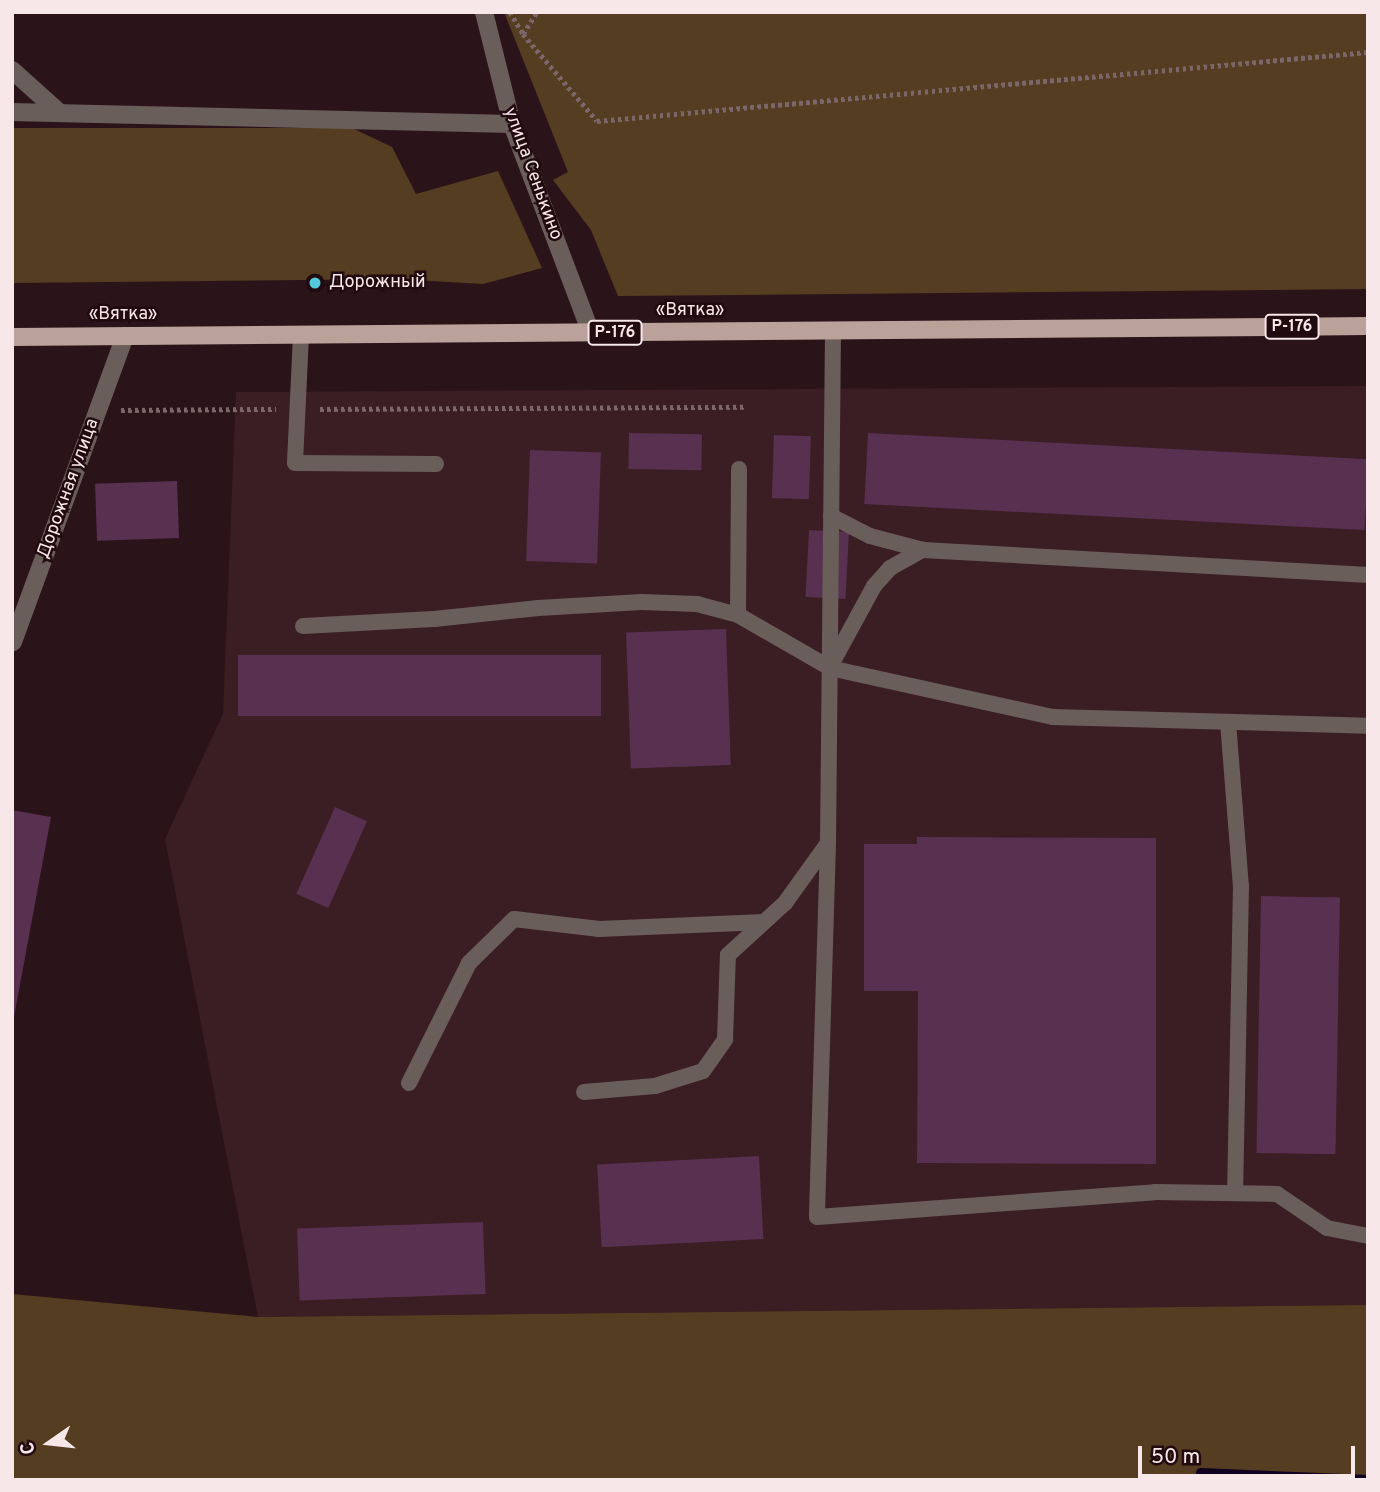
<!DOCTYPE html>
<html>
<head>
<meta charset="utf-8">
<style>
  body { margin:0 }
  #map { position:relative; width:1380px; height:1492px; overflow:hidden; background:#2b1419; font-family:Overpass,sans-serif }
  div>[style] { position:absolute }
  .built>* { inset:0; background:#3b1d24 }
  .green>* { inset:0; background:#553d21 }
  .stream>* { height:9px; margin:-4.5px; padding:0 4.5px; transform-origin:4.5px; border-radius:4.5px; background:#0e001e }
  .building>* { inset:0; background:#583050; transform-origin:0 0 }
  .path>* { height:4.5px; margin-top:-2.25px; transform-origin:0; background:repeating-linear-gradient(90deg,#7b666a 0 3.5px,transparent 0 7px) }
  .service>* { height:16px; margin:-8px; padding:0 8px; transform-origin:8px; border-radius:8px; background:#6a5e5a }
  .minor>* { height:18px; margin:-9px; padding:0 9px; transform-origin:9px; border-radius:9px; background:#6a5e5a }
  .primary>* { height:18px; margin:-9px; padding:0 9px; transform-origin:9px; border-radius:9px; background:#baa199 }
  .dots>* { width:19px; height:19px; translate:-50% -50%; box-sizing:border-box; border:4px solid #210b10; border-radius:50% }
  span { translate:-50% -50%; white-space:nowrap; text-align:center; line-height:1.15; -webkit-text-stroke:5px #210b10; paint-order:stroke }
  .shield-label span { padding:2px 5px; background:#210b10; border:2px solid; border-radius:5px; -webkit-text-stroke-width:0 }
  .shield-label { font-size:16px; color:#f8e7e9; font-weight:700 }
  .street-label { font-size:18px; color:#f8e7e9 }
  .poi-label { font-size:18px; color:#f8e7e9 }
  .left { translate:0 -50%; text-align:left }
  .frame { position:absolute; inset:0; border:14px solid #f8e7e9; pointer-events:none }
  .north { position:absolute; left:14px; top:1408px; width:70px; height:70px; -webkit-text-stroke:5px #210b10; paint-order:stroke; rotate:256deg; font-size:19px; font-weight:700; line-height:28px; text-align:center; color:#f8e7e9 }
  .north::after { content:''; display:block; margin:auto; width:24px; height:32px; background:#f8e7e9; clip-path:polygon(50% 0,100% 100%,50% 72%,0 100%) }
  .scale { position:absolute; left:1138px; top:1446px; width:217px; height:32px; box-sizing:border-box; border:4px solid #f8e7e9; border-top:0; padding-left:9px; font-size:21px; line-height:24px; white-space:nowrap; color:#f8e7e9; -webkit-text-stroke:5px #210b10; paint-order:stroke }
</style>
</head>
<body>
<div id="map">
  <div class="built">
    <i style="clip-path:polygon(1367px 386px,1368px 1305px,258px 1317px,165px 839px,223px 714px,236px 392px)"></i>
  </div>
  <div class="green">
    <i style="clip-path:polygon(504px 12px,1368px 12px,1368px 289px,618px 296px,591px 230px,553px 180px,568px 172px)"></i>
    <i style="clip-path:polygon(12px 128px,352px 128px,392px 147px,416px 194px,498px 171px,542px 268px,483px 284px,397px 279px,12px 283px)"></i>
    <i style="clip-path:polygon(12px 1294px,258px 1317px,1368px 1305px,1368px 1480px,12px 1480px)"></i>
  </div>
  <div class="stream">
    <i style="left:1200px;top:1472px;width:168px;rotate:2.4deg"></i>
  </div>
  <div class="building">
    <i style="left:629px;top:433px;width:73px;height:36px;rotate:1deg"></i>
    <i style="left:868px;top:433px;width:501px;height:71px;rotate:3deg"></i>
    <i style="left:774px;top:435px;width:37px;height:63px;rotate:2deg"></i>
    <i style="left:530px;top:450px;width:71px;height:111px;rotate:2deg"></i>
    <i style="left:177px;top:481px;width:57px;height:82px;rotate:88deg"></i>
    <i style="left:809px;top:530px;width:40px;height:67px;rotate:3deg"></i>
    <i style="left:726px;top:629px;width:136px;height:100px;rotate:88deg"></i>
    <i style="left:601px;top:655px;width:61px;height:363px;rotate:90deg"></i>
    <i style="left:335px;top:807px;width:35px;height:95px;rotate:24deg"></i>
    <i style="clip-path:polygon(12px 810px,51px 817px,14px 1017px,12px 1017px)"></i>
    <i style="clip-path:polygon(917px 837px,1156px 838px,1156px 1164px,917px 1163px,918px 991px,864px 991px,864px 844px,917px 844px)"></i>
    <i style="left:1261px;top:896px;width:79px;height:257px;rotate:1deg"></i>
    <i style="left:759px;top:1156px;width:83px;height:162px;rotate:87deg"></i>
    <i style="left:483px;top:1222px;width:72px;height:186px;rotate:88deg"></i>
  </div>
  <div class="path">
    <i style="left:510px;top:12px;width:26px;rotate:59deg"></i>
    <i style="left:523px;top:34px;width:114px;rotate:49.6deg"></i>
    <i style="left:597px;top:121px;width:774px;rotate:-5.11deg"></i>
    <i style="left:523px;top:34px;width:26px;rotate:-58deg"></i>
    <i style="left:320px;top:409px;width:427px;rotate:-0.3deg"></i>
    <i style="left:121px;top:410px;width:155px;rotate:-0.4deg"></i>
  </div>
  <div class="service">
    <i style="left:833px;top:331px;width:512px;rotate:90.56deg"></i>
    <i style="left:828px;top:843px;width:374px;rotate:91.7deg"></i>
    <i style="left:817px;top:1217px;width:339px;rotate:-4.2deg"></i>
    <i style="left:1155px;top:1192px;width:122px;rotate:0.9deg"></i>
    <i style="left:1277px;top:1194px;width:60px;rotate:34.2deg"></i>
    <i style="left:1327px;top:1228px;width:42px;rotate:11deg"></i>
    <i style="left:301px;top:335px;width:128px;rotate:92.7deg"></i>
    <i style="left:295px;top:463px;width:141px;rotate:0.4deg"></i>
    <i style="left:831px;top:516px;width:44px;rotate:27.1deg"></i>
    <i style="left:870px;top:536px;width:55px;rotate:14.8deg"></i>
    <i style="left:923px;top:550px;width:446px;rotate:3.2deg"></i>
    <i style="left:738px;top:615px;width:146px;rotate:-89.6deg"></i>
    <i style="left:303px;top:626px;width:131px;rotate:-3.1deg"></i>
    <i style="left:434px;top:619px;width:105px;rotate:-6deg"></i>
    <i style="left:538px;top:608px;width:104px;rotate:-3.3deg"></i>
    <i style="left:642px;top:602px;width:55px;rotate:2.1deg"></i>
    <i style="left:697px;top:604px;width:42px;rotate:15deg"></i>
    <i style="left:738px;top:615px;width:106px;rotate:29.9deg"></i>
    <i style="left:830px;top:668px;width:228px;rotate:12.4deg"></i>
    <i style="left:1053px;top:717px;width:315px;rotate:1.6deg"></i>
    <i style="left:831px;top:665px;width:90px;rotate:-61.4deg"></i>
    <i style="left:874px;top:586px;width:24px;rotate:-48deg"></i>
    <i style="left:890px;top:568px;width:38px;rotate:-29deg"></i>
    <i style="left:1228px;top:722px;width:165px;rotate:85.5deg"></i>
    <i style="left:1241px;top:886px;width:307px;rotate:91.1deg"></i>
    <i style="left:409px;top:1083px;width:134px;rotate:-63.4deg"></i>
    <i style="left:469px;top:963px;width:63px;rotate:-44.4deg"></i>
    <i style="left:514px;top:919px;width:86px;rotate:6.7deg"></i>
    <i style="left:599px;top:929px;width:165px;rotate:-2.4deg"></i>
    <i style="left:584px;top:1092px;width:71px;rotate:-4.8deg"></i>
    <i style="left:655px;top:1086px;width:50px;rotate:-17.4deg"></i>
    <i style="left:703px;top:1071px;width:39px;rotate:-55deg"></i>
    <i style="left:725px;top:1039px;width:84px;rotate:-88deg"></i>
    <i style="left:728px;top:955px;width:77px;rotate:-42.4deg"></i>
    <i style="left:785px;top:903px;width:74px;rotate:-54.4deg"></i>
  </div>
  <div class="minor">
    <i style="left:484px;top:12px;width:115px;rotate:76deg"></i>
    <i style="left:512px;top:124px;width:223px;rotate:69.3deg"></i>
    <i style="left:12px;top:70px;width:64px;rotate:41.9deg"></i>
    <i style="left:12px;top:112px;width:500px;rotate:1.37deg"></i>
    <i style="left:13px;top:642px;width:326px;rotate:-69.9deg"></i>
  </div>
  <div class="primary">
    <i style="left:12px;top:337px;width:1356px;rotate:-0.46deg"></i>
  </div>
  <div class="dots">
    <i style="left:315px;top:283px;background:#54cadc"></i>
  </div>
  <div class="shield-label">
    <span style="left:1292px;top:327px">Р-176</span>
    <span style="left:615px;top:333px">Р-176</span>
  </div>
  <div class="street-label">
    <span style="left:532px;top:174px;rotate:70deg">улица Сенькино</span>
    <span style="left:690px;top:311px">«Вятка»</span>
    <span style="left:123px;top:315px">«Вятка»</span>
    <span style="left:69px;top:489px;rotate:-70deg">Дорожная улица</span>
  </div>
  <div class="poi-label">
    <span class="left" style="left:329px;top:283px">Дорожный</span>
  </div>
  <div class="frame"></div>
  <div class="north">С</div>
  <div class="scale">50 m</div>
</div>
</body>
</html>
